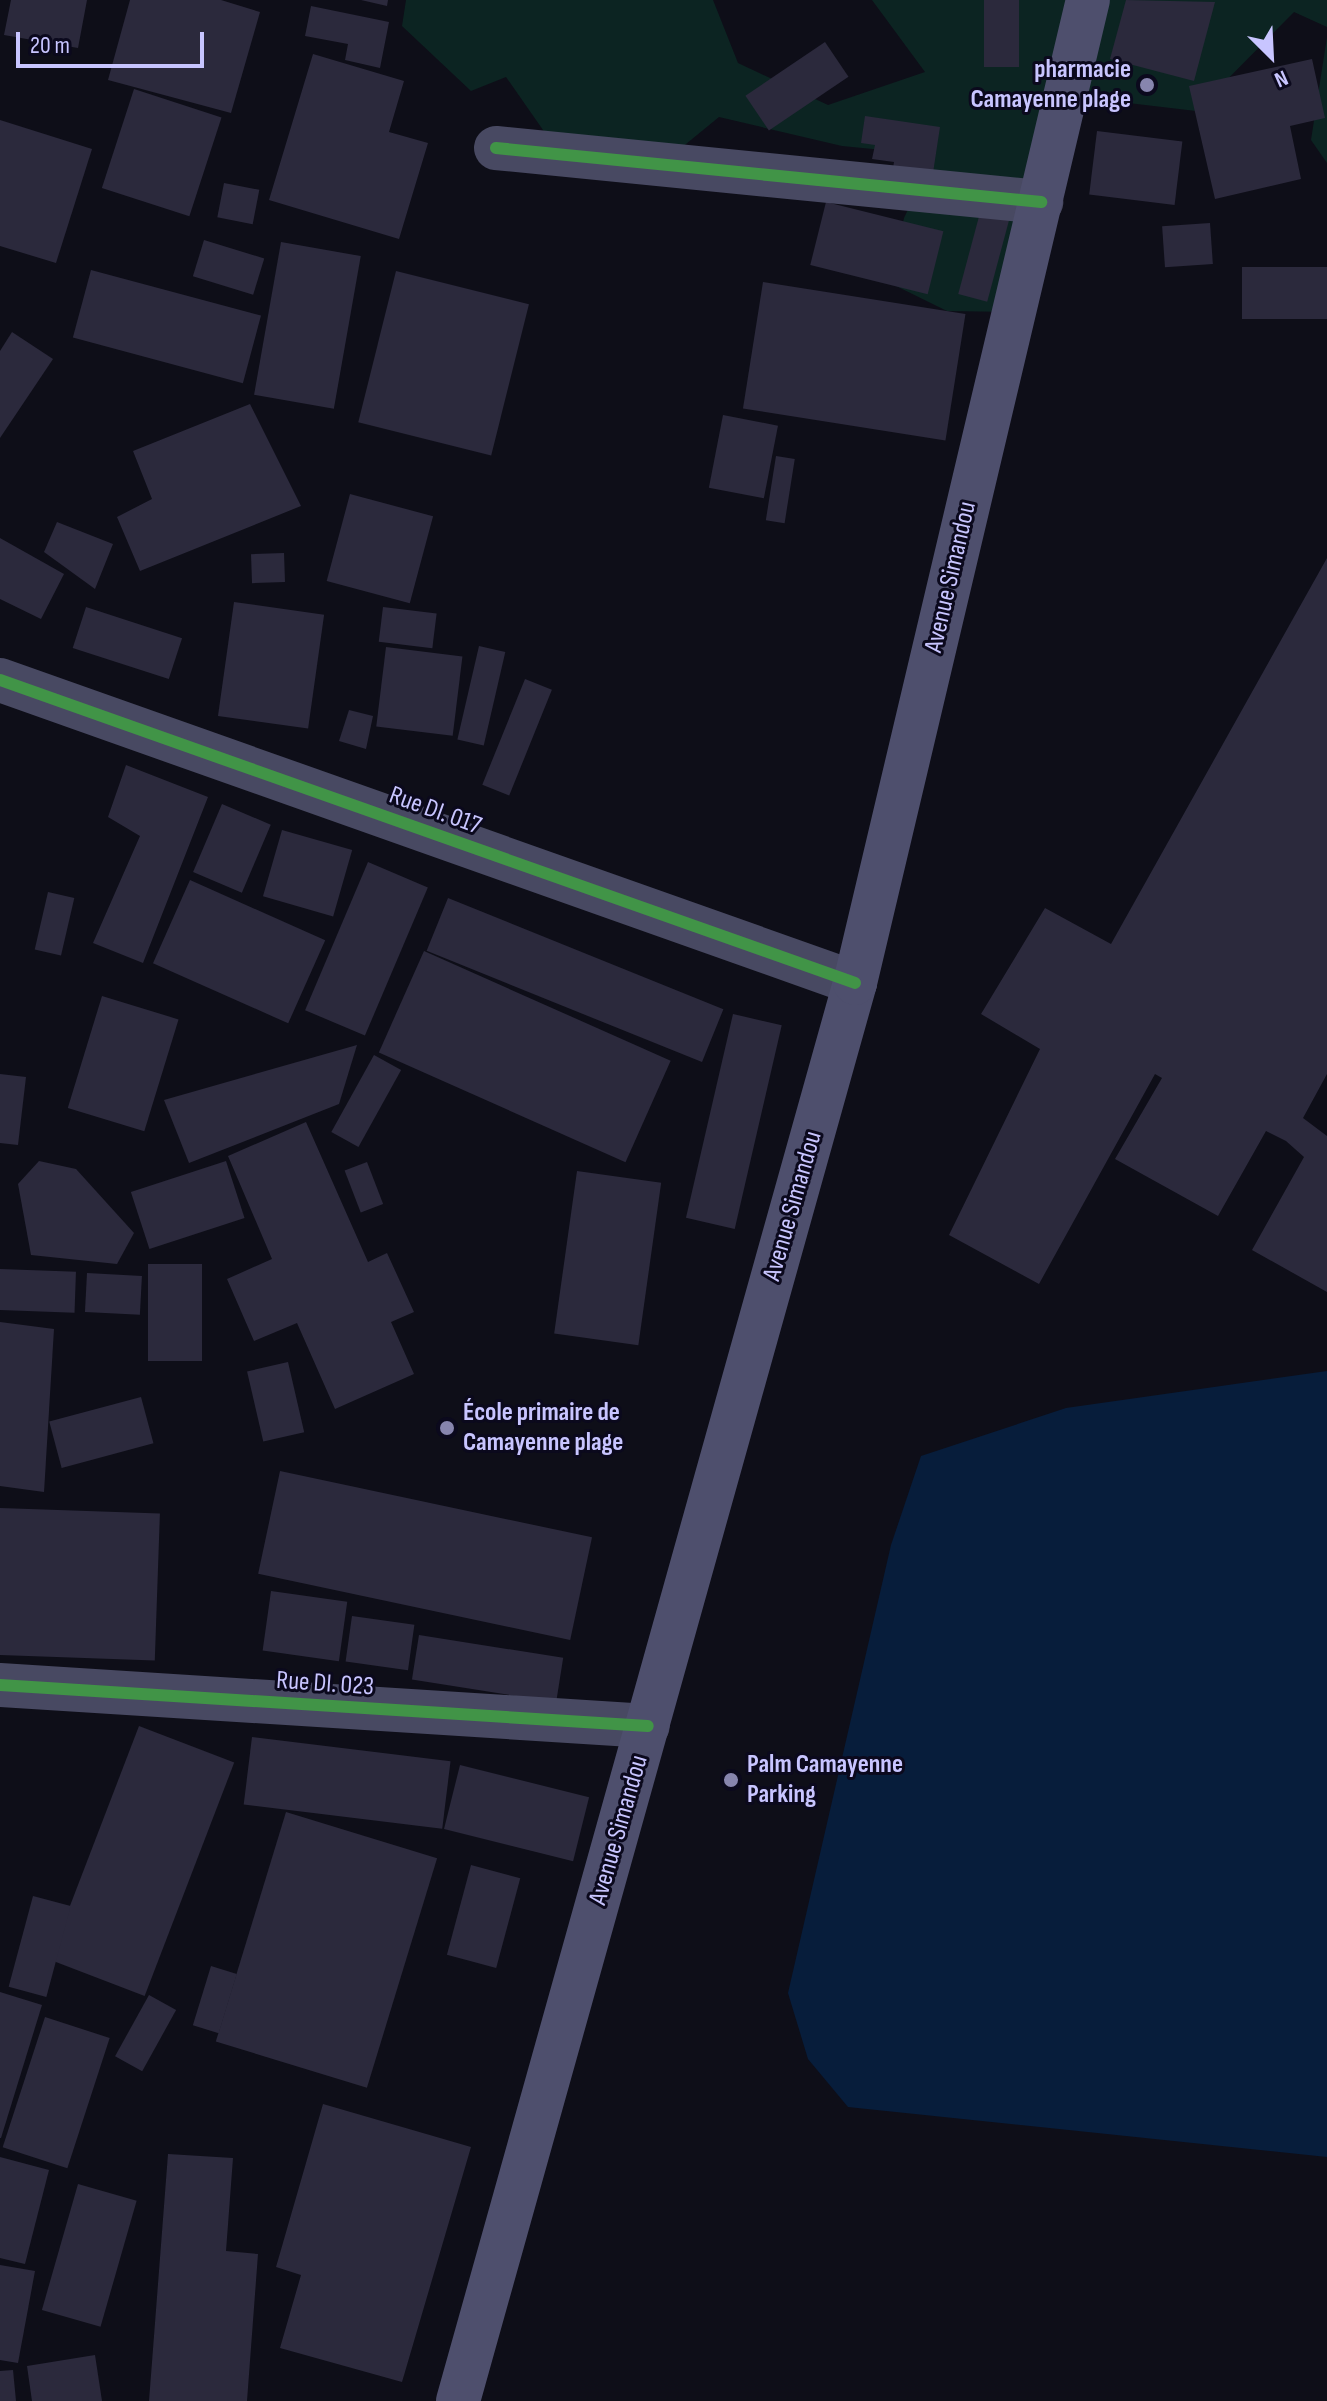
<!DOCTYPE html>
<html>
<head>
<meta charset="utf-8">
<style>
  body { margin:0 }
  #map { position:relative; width:1327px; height:2401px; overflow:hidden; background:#0e0e18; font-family:"Sofia Sans Condensed",sans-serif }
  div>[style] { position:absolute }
  .green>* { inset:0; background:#0c2422 }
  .water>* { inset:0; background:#071d3b }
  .building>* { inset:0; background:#2b293c; transform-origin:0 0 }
  .minor>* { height:44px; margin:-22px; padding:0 22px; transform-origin:22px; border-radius:22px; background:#484962 }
  .secondary>* { height:44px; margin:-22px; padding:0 22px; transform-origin:22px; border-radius:22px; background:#4e4f6d }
  .cycleway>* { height:12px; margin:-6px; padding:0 6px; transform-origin:6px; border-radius:6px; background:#419447 }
  .dots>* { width:22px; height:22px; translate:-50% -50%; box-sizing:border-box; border:4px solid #0b091d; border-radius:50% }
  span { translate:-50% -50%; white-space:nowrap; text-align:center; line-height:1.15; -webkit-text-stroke:6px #0b091d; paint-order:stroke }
  .poi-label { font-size:26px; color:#c8c5ff; font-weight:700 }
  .right { translate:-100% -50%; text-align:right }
  .left { translate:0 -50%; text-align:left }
  .street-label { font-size:26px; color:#c8c5ff }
  .north { position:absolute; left:1231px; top:16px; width:80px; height:80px; -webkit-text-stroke:6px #0b091d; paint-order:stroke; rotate:156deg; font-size:22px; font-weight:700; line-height:32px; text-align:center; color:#c8c5ff }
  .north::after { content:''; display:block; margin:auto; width:28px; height:36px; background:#c8c5ff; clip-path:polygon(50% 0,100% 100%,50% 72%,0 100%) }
  .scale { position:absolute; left:16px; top:32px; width:188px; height:36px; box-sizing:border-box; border:4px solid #c8c5ff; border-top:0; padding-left:10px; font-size:24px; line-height:28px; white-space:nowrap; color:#c8c5ff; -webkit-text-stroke:6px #0b091d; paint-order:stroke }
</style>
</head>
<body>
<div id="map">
  <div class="green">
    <i style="clip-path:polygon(406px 0,713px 0,738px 63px,828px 105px,925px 72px,872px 0,1327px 0,1327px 27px,1294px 12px,1196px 111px,1086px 98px,1014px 312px,947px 311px,890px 283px,904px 218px,934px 155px,842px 146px,719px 117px,653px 171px,566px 163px,506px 77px,471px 91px,402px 26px)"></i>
    <i style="clip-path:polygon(1327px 37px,1327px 163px,1311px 140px)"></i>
  </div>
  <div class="water">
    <i style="clip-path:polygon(1327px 1371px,1327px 2157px,848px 2107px,808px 2059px,788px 1993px,891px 1545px,921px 1456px,1066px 1408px)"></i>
  </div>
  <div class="building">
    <i style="clip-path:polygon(11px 0,87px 0,78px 48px,4px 35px)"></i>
    <i style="clip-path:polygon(130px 0,221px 0,260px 12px,231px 113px,108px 80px)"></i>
    <i style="clip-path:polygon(361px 0,388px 0,387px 6px)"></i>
    <i style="left:984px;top:0;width:35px;height:67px"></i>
    <i style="clip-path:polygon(1126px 0,1215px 2px,1194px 81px,1110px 59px)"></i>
    <i style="clip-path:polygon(311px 6px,389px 22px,380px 68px,345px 60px,348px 44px,305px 36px)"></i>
    <i style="left:825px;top:42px;width:42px;height:96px;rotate:56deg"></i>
    <i style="clip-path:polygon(313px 54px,404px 81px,389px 132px,428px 143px,399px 239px,269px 200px)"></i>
    <i style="clip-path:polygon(1312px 59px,1325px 118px,1290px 126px,1301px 179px,1215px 199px,1189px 86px)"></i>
    <i style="left:134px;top:89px;width:92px;height:104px;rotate:18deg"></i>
    <i style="clip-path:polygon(865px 116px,940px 127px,931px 186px,891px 179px,894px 162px,872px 159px,875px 145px,861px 143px)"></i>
    <i style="clip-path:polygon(0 120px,92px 149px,56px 263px,0 246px)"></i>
    <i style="left:1097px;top:131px;width:86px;height:64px;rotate:7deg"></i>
    <i style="left:224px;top:183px;width:36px;height:35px;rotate:11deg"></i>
    <i style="left:826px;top:202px;width:121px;height:65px;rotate:14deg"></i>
    <i style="left:981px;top:209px;width:30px;height:88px;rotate:15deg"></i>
    <i style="left:1210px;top:223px;width:41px;height:48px;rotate:86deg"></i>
    <i style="left:204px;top:240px;width:63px;height:38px;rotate:17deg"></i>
    <i style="left:281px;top:242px;width:81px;height:155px;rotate:10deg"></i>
    <i style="left:1327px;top:267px;width:52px;height:85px;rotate:90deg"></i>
    <i style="left:91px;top:270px;width:176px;height:70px;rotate:15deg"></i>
    <i style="left:396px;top:271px;width:137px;height:156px;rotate:14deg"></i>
    <i style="left:763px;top:282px;width:205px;height:128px;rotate:9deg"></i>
    <i style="clip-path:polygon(12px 332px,53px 359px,0 438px,0 351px)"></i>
    <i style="clip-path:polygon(250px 404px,301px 506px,140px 571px,117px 517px,152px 499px,133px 451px)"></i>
    <i style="left:723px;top:415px;width:56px;height:74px;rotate:11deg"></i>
    <i style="left:776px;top:456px;width:19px;height:65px;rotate:9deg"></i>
    <i style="left:350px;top:494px;width:86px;height:90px;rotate:15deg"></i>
    <i style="clip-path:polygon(57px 522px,113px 544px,95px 589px,44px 552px)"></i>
    <i style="clip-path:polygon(0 538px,64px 574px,41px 619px,0 599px)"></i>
    <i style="left:284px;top:553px;width:29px;height:33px;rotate:88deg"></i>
    <i style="clip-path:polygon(1327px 558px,1327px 1074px,1303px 1118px,1327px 1136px,1327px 1292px,1252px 1250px,1304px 1157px,1286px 1141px,1266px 1131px,1218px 1216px,1115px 1159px,1162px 1078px,1155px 1074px,1039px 1284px,949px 1235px,1040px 1049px,981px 1014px,1045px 908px,1111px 944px)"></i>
    <i style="left:234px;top:602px;width:91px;height:115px;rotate:8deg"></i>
    <i style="left:86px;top:607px;width:101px;height:43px;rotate:18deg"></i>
    <i style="left:383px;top:607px;width:54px;height:35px;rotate:7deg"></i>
    <i style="left:479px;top:646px;width:27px;height:96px;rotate:13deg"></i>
    <i style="left:386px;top:647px;width:77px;height:80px;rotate:7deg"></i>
    <i style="left:525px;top:679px;width:29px;height:114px;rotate:22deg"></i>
    <i style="clip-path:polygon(349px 710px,373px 716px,366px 749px,339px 741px)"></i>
    <i style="clip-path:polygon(126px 765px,208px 797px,143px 963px,93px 943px,140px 836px,108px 817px)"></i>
    <i style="left:222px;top:804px;width:53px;height:74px;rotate:23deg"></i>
    <i style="left:282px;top:830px;width:73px;height:69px;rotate:16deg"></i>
    <i style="left:368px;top:862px;width:65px;height:161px;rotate:23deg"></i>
    <i style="left:190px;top:880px;width:148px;height:91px;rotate:24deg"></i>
    <i style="left:48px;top:892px;width:27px;height:59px;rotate:13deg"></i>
    <i style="left:448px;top:898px;width:297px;height:57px;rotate:22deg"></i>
    <i style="left:424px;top:951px;width:270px;height:111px;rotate:24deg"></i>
    <i style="left:102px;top:996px;width:80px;height:117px;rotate:17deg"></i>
    <i style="left:733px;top:1014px;width:50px;height:209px;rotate:13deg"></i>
    <i style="clip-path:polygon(357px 1045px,339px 1104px,189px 1163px,164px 1100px)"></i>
    <i style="left:374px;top:1055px;width:31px;height:88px;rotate:29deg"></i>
    <i style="clip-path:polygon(0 1074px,26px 1077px,18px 1145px,0 1143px)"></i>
    <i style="clip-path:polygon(306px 1122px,368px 1262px,387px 1253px,414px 1312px,391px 1322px,414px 1374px,335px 1409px,297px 1323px,254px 1341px,227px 1279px,272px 1259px,228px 1156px)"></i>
    <i style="clip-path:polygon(39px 1161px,76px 1169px,134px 1233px,117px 1264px,31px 1255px,18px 1184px)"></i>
    <i style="left:226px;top:1161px;width:60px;height:100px;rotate:72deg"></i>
    <i style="left:367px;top:1162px;width:45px;height:24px;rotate:69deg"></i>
    <i style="left:577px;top:1171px;width:85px;height:164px;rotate:8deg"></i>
    <i style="left:202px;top:1264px;width:97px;height:54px;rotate:90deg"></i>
    <i style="left:0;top:1269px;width:76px;height:41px;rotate:2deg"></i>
    <i style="left:87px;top:1273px;width:55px;height:39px;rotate:3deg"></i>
    <i style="clip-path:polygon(0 1322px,54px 1329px,44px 1492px,0 1486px)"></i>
    <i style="left:288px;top:1362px;width:72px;height:42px;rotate:77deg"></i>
    <i style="left:141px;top:1397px;width:48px;height:95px;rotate:75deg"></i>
    <i style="left:280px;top:1471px;width:319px;height:105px;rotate:12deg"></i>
    <i style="left:0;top:1508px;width:160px;height:147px;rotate:2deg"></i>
    <i style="left:271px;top:1591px;width:77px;height:60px;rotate:8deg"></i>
    <i style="left:352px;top:1616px;width:63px;height:46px;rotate:8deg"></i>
    <i style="left:419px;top:1635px;width:146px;height:45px;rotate:9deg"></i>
    <i style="left:139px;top:1726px;width:102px;height:250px;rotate:21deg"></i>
    <i style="left:252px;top:1737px;width:200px;height:68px;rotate:7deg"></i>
    <i style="left:460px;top:1765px;width:133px;height:66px;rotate:14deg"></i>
    <i style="left:286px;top:1812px;width:158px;height:240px;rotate:17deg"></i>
    <i style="left:471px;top:1865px;width:51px;height:93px;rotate:15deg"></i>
    <i style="left:33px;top:1896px;width:39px;height:94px;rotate:15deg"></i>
    <i style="left:211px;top:1966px;width:27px;height:62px;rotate:17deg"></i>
    <i style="clip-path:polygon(0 1992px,42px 2005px,1px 2138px,0 2138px)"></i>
    <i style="left:149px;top:1995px;width:31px;height:70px;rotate:29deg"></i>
    <i style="left:45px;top:2017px;width:68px;height:137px;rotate:18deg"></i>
    <i style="clip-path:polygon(323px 2104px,471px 2147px,402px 2382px,280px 2348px,301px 2275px,276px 2267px)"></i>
    <i style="clip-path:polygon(168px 2154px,233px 2158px,226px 2251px,258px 2254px,247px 2401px,149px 2401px)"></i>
    <i style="clip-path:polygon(0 2157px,49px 2170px,25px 2264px,0 2258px)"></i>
    <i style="left:78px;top:2184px;width:61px;height:131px;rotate:16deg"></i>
    <i style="clip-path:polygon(0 2265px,35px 2271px,18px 2363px,0 2360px)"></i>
    <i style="clip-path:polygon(95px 2355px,102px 2401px,32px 2401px,27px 2366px)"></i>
    <i style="clip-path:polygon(13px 2370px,16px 2401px,0 2401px,0 2371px)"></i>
  </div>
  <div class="minor">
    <i style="left:496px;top:148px;width:548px;rotate:5.66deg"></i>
    <i style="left:0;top:680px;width:907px;rotate:19.51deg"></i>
    <i style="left:0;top:1685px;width:649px;rotate:3.62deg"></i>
  </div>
  <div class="secondary">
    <i style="left:458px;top:2401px;width:1473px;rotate:-74.36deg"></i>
    <i style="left:855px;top:983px;width:1010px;rotate:-76.67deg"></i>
  </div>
  <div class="cycleway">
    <i style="left:496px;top:148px;width:548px;rotate:5.66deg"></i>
    <i style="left:0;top:680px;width:907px;rotate:19.51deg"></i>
    <i style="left:0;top:1685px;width:649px;rotate:3.62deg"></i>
  </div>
  <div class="dots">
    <i style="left:1147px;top:85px;background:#8785ae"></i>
    <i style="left:447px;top:1428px;background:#8785ae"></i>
    <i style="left:731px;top:1780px;background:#8785ae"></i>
  </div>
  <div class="poi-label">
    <span class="right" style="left:1131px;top:85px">pharmacie<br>Camayenne plage</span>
    <span class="left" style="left:463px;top:1428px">École primaire de<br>Camayenne plage</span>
    <span class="left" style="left:747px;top:1780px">Palm Camayenne<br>Parking</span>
  </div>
  <div class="street-label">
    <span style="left:951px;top:577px;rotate:-77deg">Avenue Simandou</span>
    <span style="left:435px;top:811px;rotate:20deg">Rue DI. 017</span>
    <span style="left:793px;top:1206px;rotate:-74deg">Avenue Simandou</span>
    <span style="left:325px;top:1684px;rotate:4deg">Rue DI. 023</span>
    <span style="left:619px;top:1830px;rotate:-74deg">Avenue Simandou</span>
  </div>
  <div class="north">N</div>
  <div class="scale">20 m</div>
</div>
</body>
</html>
